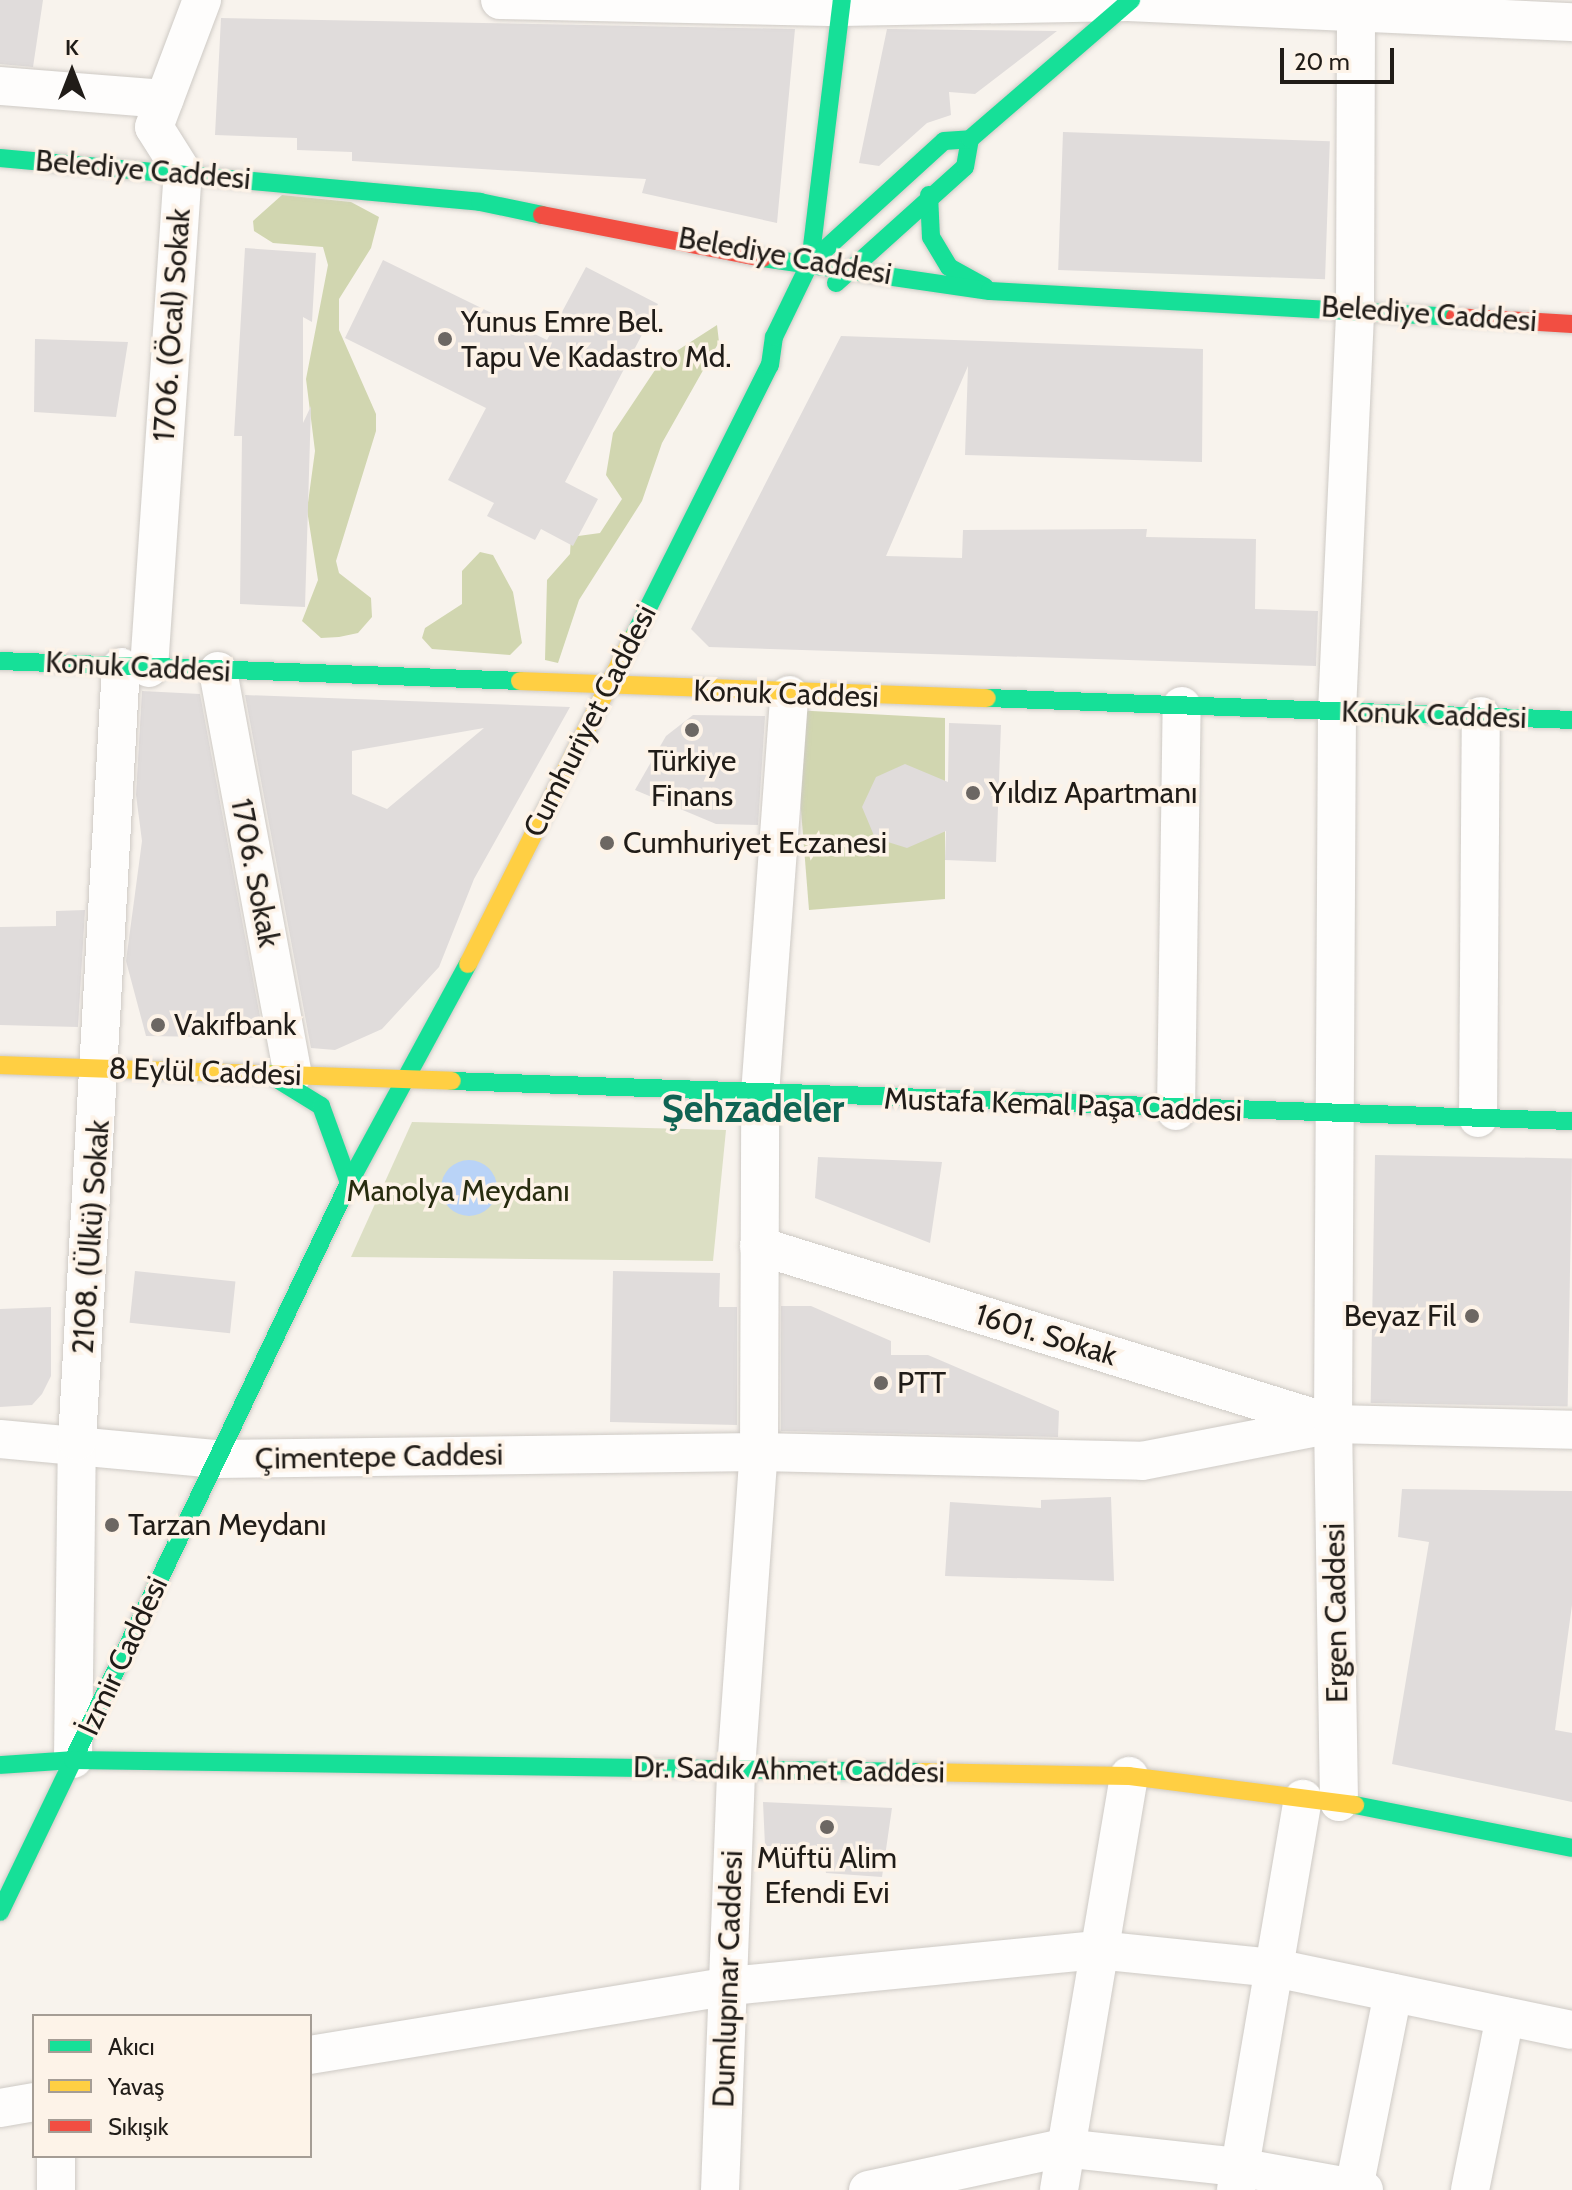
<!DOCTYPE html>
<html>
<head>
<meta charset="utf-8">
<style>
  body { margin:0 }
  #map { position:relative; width:1572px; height:2190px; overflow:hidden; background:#f8f3ed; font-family:Cabin,sans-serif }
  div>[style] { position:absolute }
  .green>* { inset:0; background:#dcdfc4 }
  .forest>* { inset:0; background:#d1d6b0 }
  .water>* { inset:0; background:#b9d3f7 }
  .round { border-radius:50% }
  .building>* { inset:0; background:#e0dcdb; transform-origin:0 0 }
  .roads { filter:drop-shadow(0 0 2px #cecac5) drop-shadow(0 0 2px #cecac5) }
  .street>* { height:38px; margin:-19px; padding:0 19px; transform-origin:19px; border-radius:19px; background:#fefdfc }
  .fast>* { height:18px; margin:-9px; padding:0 9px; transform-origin:9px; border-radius:9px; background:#16e098 }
  .slow>* { height:18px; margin:-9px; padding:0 9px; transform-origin:9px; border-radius:9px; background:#ffcf43 }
  .jam>* { height:18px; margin:-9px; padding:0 9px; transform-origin:9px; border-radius:9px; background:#f24e42 }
  .dots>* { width:22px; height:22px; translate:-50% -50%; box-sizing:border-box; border:4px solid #fdf3e8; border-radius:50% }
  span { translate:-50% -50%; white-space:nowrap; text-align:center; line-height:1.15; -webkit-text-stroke:7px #fdf3e8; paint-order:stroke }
  .street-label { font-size:30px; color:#201c18 }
  .poi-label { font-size:30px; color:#201c18 }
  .left { translate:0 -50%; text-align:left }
  .right { translate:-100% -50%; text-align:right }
  .park-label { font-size:30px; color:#272c0f }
  .district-label { font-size:38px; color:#106453; font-weight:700 }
  .legend { position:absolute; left:32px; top:2014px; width:280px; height:144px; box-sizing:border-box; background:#fdf3e8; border:2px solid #a59d95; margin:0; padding:10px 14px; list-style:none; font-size:24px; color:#201c18 }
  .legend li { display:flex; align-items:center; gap:16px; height:40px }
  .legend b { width:40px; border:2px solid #a59d95 }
  .north { position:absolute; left:32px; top:32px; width:80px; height:80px; -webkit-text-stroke:6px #fdf3e8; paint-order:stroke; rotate:0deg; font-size:22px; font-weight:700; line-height:32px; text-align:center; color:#201c18 }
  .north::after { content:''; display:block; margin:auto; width:28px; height:36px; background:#201c18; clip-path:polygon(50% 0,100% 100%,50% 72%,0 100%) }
  .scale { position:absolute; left:1280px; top:48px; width:114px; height:36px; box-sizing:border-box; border:4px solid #201c18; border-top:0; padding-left:10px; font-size:24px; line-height:28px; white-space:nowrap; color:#201c18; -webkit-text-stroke:6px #fdf3e8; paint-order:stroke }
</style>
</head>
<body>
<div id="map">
  <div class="green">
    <i style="clip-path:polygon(412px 1122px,726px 1130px,713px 1261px,351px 1257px)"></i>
  </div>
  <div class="forest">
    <i style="clip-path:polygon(282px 195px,351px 202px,379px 217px,371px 248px,339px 299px,339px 330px,376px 414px,376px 431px,336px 561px,339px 573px,371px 598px,372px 617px,358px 633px,339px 637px,321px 638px,302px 621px,318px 580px,307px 510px,315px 451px,306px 379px,328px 265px,323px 247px,273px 243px,254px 231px,253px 221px)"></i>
    <i style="clip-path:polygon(717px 325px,719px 342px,662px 443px,642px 501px,579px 600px,558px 663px,545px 660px,547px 580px,570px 554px,571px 537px,600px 533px,622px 499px,606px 475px,613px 433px,661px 361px)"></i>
    <i style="clip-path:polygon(480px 552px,493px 555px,513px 592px,522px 643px,510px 655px,432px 649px,422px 638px,425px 628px,462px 604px,462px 571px)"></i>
    <i style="clip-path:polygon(793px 710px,945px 718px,945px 899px,809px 910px)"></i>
  </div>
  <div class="water">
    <i class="round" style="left:441px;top:1160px;width:56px;height:56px"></i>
  </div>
  <div class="building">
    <i style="clip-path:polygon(0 0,43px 0,33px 67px,0 64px)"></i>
    <i style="clip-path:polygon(221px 18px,795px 29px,777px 223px,642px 193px,646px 179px,352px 161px,352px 152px,297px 150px,297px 138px,215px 135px)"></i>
    <i style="clip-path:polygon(887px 29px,1057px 31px,975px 94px,949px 92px,951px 115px,927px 123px,879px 166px,859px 163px)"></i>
    <i style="left:1063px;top:132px;width:267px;height:138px;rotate:2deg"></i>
    <i style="clip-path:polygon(245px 248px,316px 253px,312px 322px,303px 317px,303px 423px,311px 406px,305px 607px,240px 604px,242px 436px,234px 436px)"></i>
    <i style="clip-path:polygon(383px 260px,547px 340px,586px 267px,658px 304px,565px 482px,598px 499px,573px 546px,541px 529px,535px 540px,487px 516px,494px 503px,448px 480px,486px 408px,345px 338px)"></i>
    <i style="clip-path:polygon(841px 336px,1203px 349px,1202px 462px,965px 455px,968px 366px,886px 556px,962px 558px,963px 530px,1147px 529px,1146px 537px,1256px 539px,1255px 609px,1318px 611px,1316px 666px,709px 647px,691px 629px)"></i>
    <i style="clip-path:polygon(35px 339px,128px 342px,116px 417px,34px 412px)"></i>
    <i style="clip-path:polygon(142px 691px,200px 694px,264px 1038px,146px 1036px,126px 961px,142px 841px,136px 795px)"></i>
    <i style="clip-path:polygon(evenodd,245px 695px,570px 707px,474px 879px,439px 967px,382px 1029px,335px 1050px,311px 1048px,245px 695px,484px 728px,387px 809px,352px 794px,352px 751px,484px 728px)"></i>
    <i style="clip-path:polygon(693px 715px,765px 716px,758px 825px,716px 824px,635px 790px,666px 736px)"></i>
    <i style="clip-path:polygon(949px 723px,1001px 725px,996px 862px,945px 860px,946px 831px,907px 848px,875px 838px,862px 807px,876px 777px,905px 764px,948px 782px)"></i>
    <i style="clip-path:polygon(85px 910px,78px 1027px,0 1025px,0 927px,56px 926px,56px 911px)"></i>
    <i style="left:1375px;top:1155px;width:197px;height:248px;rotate:1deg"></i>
    <i style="clip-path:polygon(818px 1157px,942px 1162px,930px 1243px,815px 1198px)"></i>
    <i style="left:135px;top:1271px;width:101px;height:52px;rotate:6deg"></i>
    <i style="clip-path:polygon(613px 1271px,720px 1273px,719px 1307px,737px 1307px,737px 1425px,610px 1422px)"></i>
    <i style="clip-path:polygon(781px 1306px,811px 1306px,891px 1341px,891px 1355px,928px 1355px,1059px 1411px,1058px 1437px,781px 1431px)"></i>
    <i style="clip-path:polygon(51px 1307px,51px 1376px,42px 1394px,32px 1405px,0 1407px,0 1309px)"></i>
    <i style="clip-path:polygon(1402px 1489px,1572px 1491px,1572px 1605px,1555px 1730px,1572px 1733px,1572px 1802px,1392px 1764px,1429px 1542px,1398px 1537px)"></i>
    <i style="clip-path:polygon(1111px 1497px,1114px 1581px,945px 1576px,950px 1502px,1041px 1508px,1041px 1500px)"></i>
    <i style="clip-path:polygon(763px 1802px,892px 1808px,882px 1877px,826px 1873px,821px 1846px,765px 1846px)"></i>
  </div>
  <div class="roads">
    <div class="street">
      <i style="left:500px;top:0;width:341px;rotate:1.2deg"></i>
      <i style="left:841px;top:7px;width:287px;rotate:-1deg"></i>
      <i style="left:1128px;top:2px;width:444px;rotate:2.6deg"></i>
      <i style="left:0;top:86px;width:165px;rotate:4.5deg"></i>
      <i style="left:149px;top:668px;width:496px;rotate:-86.1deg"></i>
      <i style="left:183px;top:173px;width:54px;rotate:-122.2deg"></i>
      <i style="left:154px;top:127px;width:136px;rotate:-69.3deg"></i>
      <i style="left:218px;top:671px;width:410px;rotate:79.5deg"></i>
      <i style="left:1176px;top:1111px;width:405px;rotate:-89.2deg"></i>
      <i style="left:1478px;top:1118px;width:402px;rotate:-89.6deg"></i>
      <i style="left:759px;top:1246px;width:595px;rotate:17.22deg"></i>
      <i style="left:0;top:1439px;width:218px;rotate:5.3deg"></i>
      <i style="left:217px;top:1459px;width:542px;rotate:-0.74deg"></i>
      <i style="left:759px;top:1452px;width:383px;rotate:1.3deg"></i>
      <i style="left:1142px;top:1461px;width:195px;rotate:-11deg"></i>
      <i style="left:1333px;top:1424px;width:239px;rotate:1.4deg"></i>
      <i style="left:73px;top:1759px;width:318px;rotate:-89.3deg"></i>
      <i style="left:77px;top:1441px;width:775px;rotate:-86.75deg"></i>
      <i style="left:1339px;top:1802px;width:378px;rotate:-90.9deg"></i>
      <i style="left:1333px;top:1424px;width:713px;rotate:-89.68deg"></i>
      <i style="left:1337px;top:711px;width:404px;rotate:-87.4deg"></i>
      <i style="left:1355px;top:307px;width:295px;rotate:-89.8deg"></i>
      <i style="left:310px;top:2055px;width:426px;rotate:-9.3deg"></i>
      <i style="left:730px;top:1986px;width:369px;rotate:-5.6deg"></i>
      <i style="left:1097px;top:1950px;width:179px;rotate:5.8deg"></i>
      <i style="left:1275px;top:1968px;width:303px;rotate:11.8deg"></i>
      <i style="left:0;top:2108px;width:35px;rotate:-10deg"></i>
      <i style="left:1354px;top:2188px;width:199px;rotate:-78.7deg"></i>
      <i style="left:56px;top:2190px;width:34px;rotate:-90deg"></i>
      <i style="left:720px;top:2190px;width:421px;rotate:-87.8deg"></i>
      <i style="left:736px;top:1769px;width:318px;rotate:-85.9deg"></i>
      <i style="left:759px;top:1452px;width:358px;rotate:-89.8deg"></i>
      <i style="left:760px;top:1094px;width:400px;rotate:-85.8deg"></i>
      <i style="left:868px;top:2190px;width:199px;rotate:-12.2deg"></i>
      <i style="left:1063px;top:2148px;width:176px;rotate:6.2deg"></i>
      <i style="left:1238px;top:2167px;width:128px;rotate:10.3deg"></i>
      <i style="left:1059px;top:2190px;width:420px;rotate:-80.4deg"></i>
      <i style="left:1236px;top:2190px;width:397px;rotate:-80.3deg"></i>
      <i style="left:1470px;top:2190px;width:177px;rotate:-78.6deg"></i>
    </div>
    <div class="fast">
      <i style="left:0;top:158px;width:482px;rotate:5.2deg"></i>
      <i style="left:480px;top:202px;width:63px;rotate:11.8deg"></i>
      <i style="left:929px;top:195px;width:42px;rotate:87.3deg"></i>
      <i style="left:931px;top:237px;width:35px;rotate:59deg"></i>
      <i style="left:949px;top:267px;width:41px;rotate:29.1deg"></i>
      <i style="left:763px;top:258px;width:229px;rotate:8.3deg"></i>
      <i style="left:990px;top:291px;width:466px;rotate:3.2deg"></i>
      <i style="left:810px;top:263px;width:265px;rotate:-83.1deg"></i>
      <i style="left:836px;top:283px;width:173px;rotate:-42deg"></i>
      <i style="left:965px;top:167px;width:28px;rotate:-80deg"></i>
      <i style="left:633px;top:638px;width:305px;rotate:-63.4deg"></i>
      <i style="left:770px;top:365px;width:28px;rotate:-82deg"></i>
      <i style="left:774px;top:337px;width:82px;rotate:-64.1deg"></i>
      <i style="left:810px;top:263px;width:181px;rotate:-42.3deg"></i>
      <i style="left:944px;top:141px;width:26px;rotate:-4deg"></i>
      <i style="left:970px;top:139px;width:213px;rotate:-40.8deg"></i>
      <i style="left:0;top:661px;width:520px;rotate:2.2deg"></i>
      <i style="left:987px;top:698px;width:585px;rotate:2.15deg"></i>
      <i style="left:269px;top:1074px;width:61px;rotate:31.6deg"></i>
      <i style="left:321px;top:1106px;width:82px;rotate:70deg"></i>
      <i style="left:452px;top:1081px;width:1121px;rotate:2.05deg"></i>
      <i style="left:0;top:1765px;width:73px;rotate:-3.9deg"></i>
      <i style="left:73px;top:1760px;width:640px;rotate:-64.44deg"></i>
      <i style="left:349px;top:1183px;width:249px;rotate:-61.5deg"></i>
      <i style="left:1355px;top:1805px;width:221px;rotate:11.2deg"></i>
      <i style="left:0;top:1912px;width:169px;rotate:-64.3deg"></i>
      <i style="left:73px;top:1760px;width:847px;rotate:0.81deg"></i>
    </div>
    <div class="slow">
      <i style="left:520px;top:681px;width:467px;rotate:2.1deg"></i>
      <i style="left:468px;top:964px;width:365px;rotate:-63.2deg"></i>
      <i style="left:0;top:1065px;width:452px;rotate:2deg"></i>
      <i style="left:920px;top:1772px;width:209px;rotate:1.1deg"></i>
      <i style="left:1129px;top:1776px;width:228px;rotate:7.3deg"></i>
    </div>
    <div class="jam">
      <i style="left:542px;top:215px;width:225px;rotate:11deg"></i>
      <i style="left:1455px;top:317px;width:117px;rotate:3.4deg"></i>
    </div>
  </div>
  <div class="dots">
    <i style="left:445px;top:339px;background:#6c6763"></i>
    <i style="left:692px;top:730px;background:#6c6763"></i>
    <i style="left:973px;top:793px;background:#6c6763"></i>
    <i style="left:607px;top:843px;background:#6c6763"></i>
    <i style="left:158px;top:1025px;background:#6c6763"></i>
    <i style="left:1472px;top:1316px;background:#6c6763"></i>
    <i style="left:881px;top:1383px;background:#6c6763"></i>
    <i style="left:112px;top:1525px;background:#6c6763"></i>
    <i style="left:827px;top:1827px;background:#6c6763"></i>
  </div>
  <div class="street-label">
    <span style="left:143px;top:170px;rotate:5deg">Belediye Caddesi</span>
    <span style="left:785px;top:256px;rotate:10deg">Belediye Caddesi</span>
    <span style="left:1429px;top:314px;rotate:4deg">Belediye Caddesi</span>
    <span style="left:172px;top:325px;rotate:-86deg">1706. (Öcal) Sokak</span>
    <span style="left:138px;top:667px;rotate:3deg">Konuk Caddesi</span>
    <span style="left:786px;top:694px;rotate:2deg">Konuk Caddesi</span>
    <span style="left:1434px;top:715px;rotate:2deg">Konuk Caddesi</span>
    <span style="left:590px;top:721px;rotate:-63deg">Cumhuriyet Caddesi</span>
    <span style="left:255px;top:873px;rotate:79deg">1706. Sokak</span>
    <span style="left:205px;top:1072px;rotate:2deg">8 Eylül Caddesi</span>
    <span style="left:1063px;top:1105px;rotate:2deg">Mustafa Kemal Paşa Caddesi</span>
    <span style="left:91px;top:1237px;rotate:-86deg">2108. (Ülkü) Sokak</span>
    <span style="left:1046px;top:1335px;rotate:17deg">1601. Sokak</span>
    <span style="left:379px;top:1457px;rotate:-1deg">Çimentepe Caddesi</span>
    <span style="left:1336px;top:1613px;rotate:-91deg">Ergen Caddesi</span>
    <span style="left:123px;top:1656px;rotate:-65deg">İzmir Caddesi</span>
    <span style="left:789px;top:1770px;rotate:1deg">Dr. Sadık Ahmet Caddesi</span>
    <span style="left:728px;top:1979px;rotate:-88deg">Dumlupınar Caddesi</span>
  </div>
  <div class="poi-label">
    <span class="left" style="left:461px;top:339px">Yunus Emre Bel.<br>Tapu Ve Kadastro Md.</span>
    <span style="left:692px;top:778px">Türkiye<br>Finans</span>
    <span class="left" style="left:989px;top:793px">Yıldız Apartmanı</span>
    <span class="left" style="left:623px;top:843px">Cumhuriyet Eczanesi</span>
    <span class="left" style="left:174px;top:1025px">Vakıfbank</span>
    <span class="right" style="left:1456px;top:1316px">Beyaz Fil</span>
    <span class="left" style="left:897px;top:1383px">PTT</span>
    <span class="left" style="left:128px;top:1525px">Tarzan Meydanı</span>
    <span style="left:827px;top:1875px">Müftü Alim<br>Efendi Evi</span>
  </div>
  <div class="park-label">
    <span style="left:458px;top:1191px">Manolya Meydanı</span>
  </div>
  <div class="district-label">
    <span style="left:753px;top:1109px">Şehzadeler</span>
  </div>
  <ul class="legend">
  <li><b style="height:10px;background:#16e098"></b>Akıcı</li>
  <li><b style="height:10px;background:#ffcf43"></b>Yavaş</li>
  <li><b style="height:10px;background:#f24e42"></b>Sıkışık</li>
  </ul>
  <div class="north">K</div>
  <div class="scale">20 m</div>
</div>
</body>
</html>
